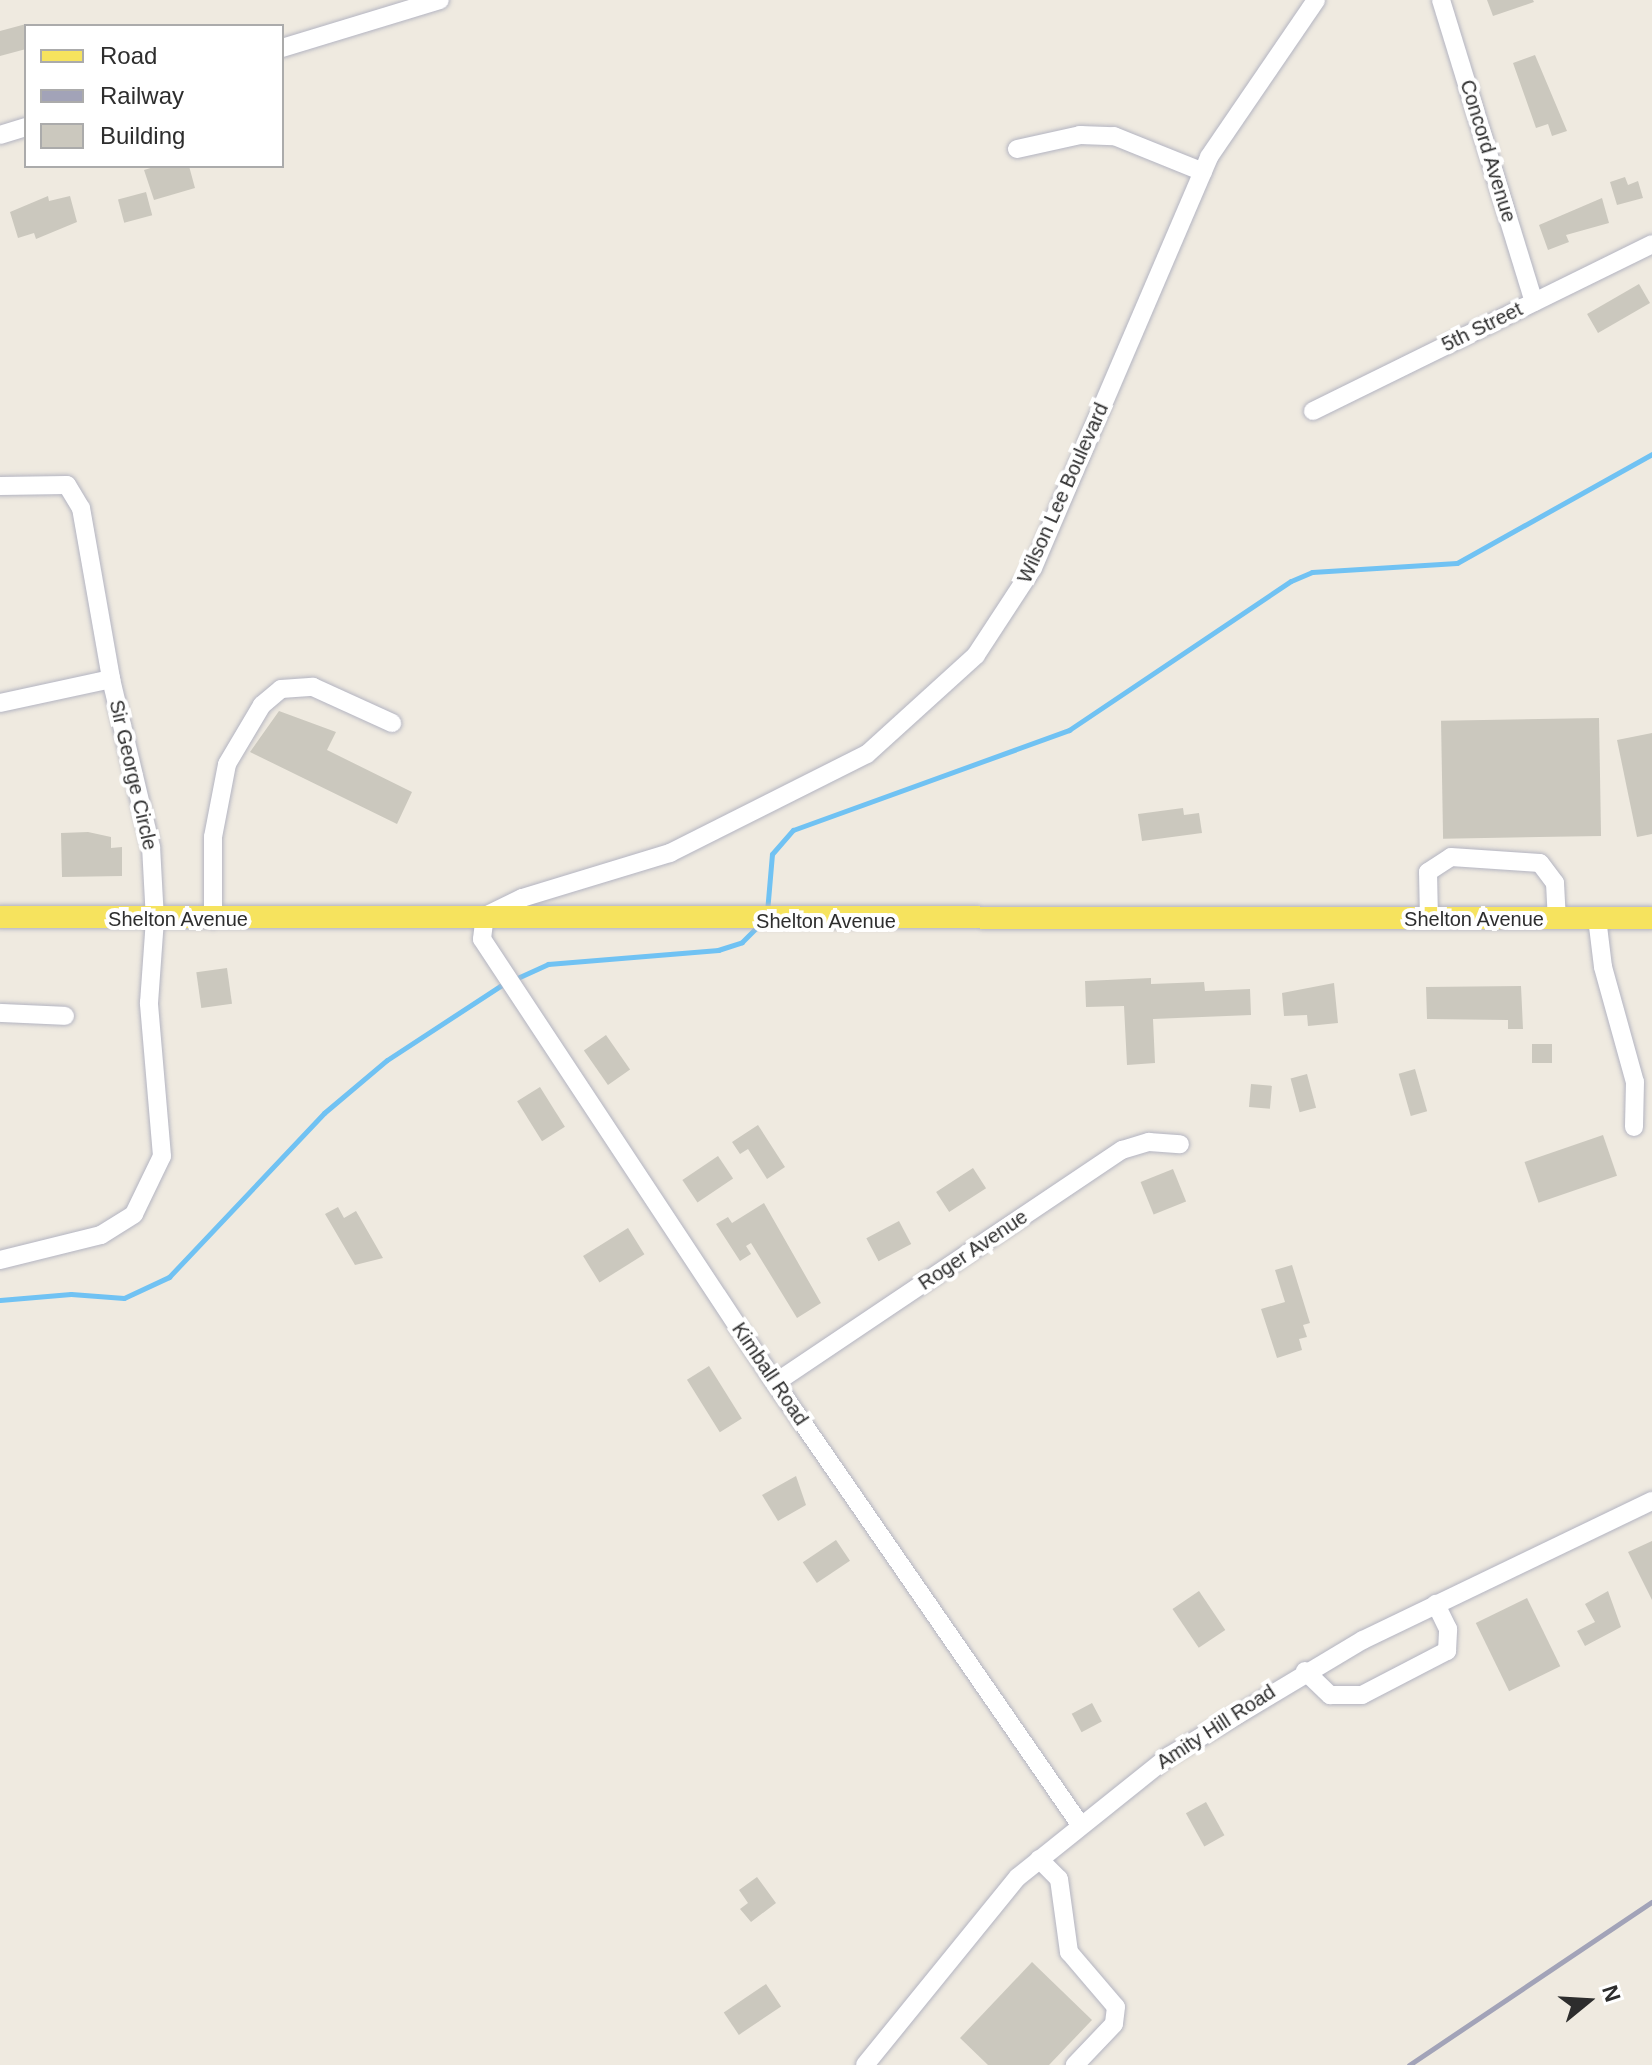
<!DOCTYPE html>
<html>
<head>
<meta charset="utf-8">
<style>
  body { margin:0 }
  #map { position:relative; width:1652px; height:2065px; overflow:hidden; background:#efeae0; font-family:Arial,sans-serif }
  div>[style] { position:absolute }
  .stream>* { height:5px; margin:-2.5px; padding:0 2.5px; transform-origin:2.5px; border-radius:2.5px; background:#70c2f3 }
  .building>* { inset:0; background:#cbc8be; transform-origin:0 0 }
  .roads { filter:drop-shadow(0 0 2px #b3b4c1) drop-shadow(0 0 2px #b3b4c1) }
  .minor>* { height:18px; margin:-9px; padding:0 9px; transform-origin:9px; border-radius:9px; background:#fff }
  .major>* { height:22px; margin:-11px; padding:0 11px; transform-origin:11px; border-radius:11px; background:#f6e35e }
  .rail>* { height:5px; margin:-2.5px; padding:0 2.5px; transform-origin:2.5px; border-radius:2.5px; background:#a2a3b8 }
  span { translate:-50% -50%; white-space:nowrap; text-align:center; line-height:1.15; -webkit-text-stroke:8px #fff; paint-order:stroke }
  .street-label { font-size:20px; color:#2d2d2d }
  .legend { position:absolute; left:24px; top:24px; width:260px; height:144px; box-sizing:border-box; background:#fff; border:2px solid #ababab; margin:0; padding:10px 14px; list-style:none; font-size:24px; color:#2d2d2d }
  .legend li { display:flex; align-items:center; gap:16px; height:40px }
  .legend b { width:40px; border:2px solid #ababab }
  .north { position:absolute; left:1548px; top:1961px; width:80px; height:80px; -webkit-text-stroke:6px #fff; paint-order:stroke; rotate:72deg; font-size:22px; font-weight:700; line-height:32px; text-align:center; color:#2d2d2d }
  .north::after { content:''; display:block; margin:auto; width:28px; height:36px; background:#2d2d2d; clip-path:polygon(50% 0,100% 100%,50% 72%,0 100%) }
</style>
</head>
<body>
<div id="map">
  <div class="stream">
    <i style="left:767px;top:912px;width:58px;rotate:-85.1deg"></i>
    <i style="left:772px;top:854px;width:32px;rotate:-49deg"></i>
    <i style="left:793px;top:830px;width:294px;rotate:-19.9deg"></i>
    <i style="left:1069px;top:730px;width:267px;rotate:-33.9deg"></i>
    <i style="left:1291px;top:581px;width:23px;rotate:-23deg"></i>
    <i style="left:1312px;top:572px;width:145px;rotate:-3.6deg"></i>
    <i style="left:1457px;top:563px;width:223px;rotate:-29.2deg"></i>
    <i style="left:0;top:1300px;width:71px;rotate:-4.8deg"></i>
    <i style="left:71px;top:1294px;width:53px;rotate:4.3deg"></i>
    <i style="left:124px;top:1298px;width:50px;rotate:-25deg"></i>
    <i style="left:169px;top:1277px;width:226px;rotate:-46.6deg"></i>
    <i style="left:324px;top:1113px;width:82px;rotate:-40.1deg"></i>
    <i style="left:387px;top:1060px;width:135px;rotate:-33.2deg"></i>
    <i style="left:500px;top:986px;width:53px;rotate:-24.6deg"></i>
    <i style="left:548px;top:964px;width:171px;rotate:-4.7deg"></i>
    <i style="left:718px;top:950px;width:25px;rotate:-18deg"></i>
    <i style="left:742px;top:942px;width:25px;rotate:-45deg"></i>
  </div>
  <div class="building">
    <i style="clip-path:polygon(1487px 0,1533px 0,1534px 2px,1493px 16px)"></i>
    <i style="clip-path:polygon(26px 24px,26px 49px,0 56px,0 31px)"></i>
    <i style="clip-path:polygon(1535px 55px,1567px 131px,1552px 136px,1548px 124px,1536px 128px,1513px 63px)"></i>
    <i style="clip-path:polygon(157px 166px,189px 166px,195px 188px,154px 200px,144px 170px)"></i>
    <i style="clip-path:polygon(1625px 177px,1628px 185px,1638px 181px,1643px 198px,1617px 205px,1610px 182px)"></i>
    <i style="left:146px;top:192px;width:24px;height:29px;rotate:75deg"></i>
    <i style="clip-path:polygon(48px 196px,49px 201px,70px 196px,77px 222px,36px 239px,34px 233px,18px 238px,10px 212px)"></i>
    <i style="clip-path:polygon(1602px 198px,1609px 223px,1566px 235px,1569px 242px,1548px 250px,1539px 225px)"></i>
    <i style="left:1639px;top:284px;width:22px;height:60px;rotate:60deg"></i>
    <i style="clip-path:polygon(279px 711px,336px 732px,327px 750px,412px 792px,397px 824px,250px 752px)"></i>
    <i style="left:1599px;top:718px;width:118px;height:158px;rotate:89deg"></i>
    <i style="clip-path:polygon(1652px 733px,1652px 834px,1637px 837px,1617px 740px)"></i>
    <i style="clip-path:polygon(1183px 808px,1184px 815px,1199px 813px,1202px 833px,1142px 841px,1138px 814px)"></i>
    <i style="clip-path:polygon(88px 832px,111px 837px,111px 848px,122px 847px,122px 876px,62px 877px,61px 833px)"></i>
    <i style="left:227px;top:968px;width:36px;height:31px;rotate:82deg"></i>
    <i style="clip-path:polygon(1151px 978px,1151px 984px,1204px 982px,1205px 991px,1250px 989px,1251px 1015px,1153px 1019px,1155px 1063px,1127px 1065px,1124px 1006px,1086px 1007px,1085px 981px)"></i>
    <i style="clip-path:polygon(1334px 983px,1338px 1023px,1308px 1026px,1307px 1015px,1284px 1016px,1282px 993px)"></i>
    <i style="clip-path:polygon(1521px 986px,1523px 1029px,1508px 1029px,1508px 1020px,1427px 1019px,1426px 987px)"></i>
    <i style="left:606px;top:1035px;width:42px;height:27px;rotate:55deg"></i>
    <i style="left:1552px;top:1044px;width:19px;height:20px;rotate:90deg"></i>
    <i style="left:1415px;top:1069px;width:44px;height:17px;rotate:74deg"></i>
    <i style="left:1307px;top:1074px;width:35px;height:17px;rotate:75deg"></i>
    <i style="left:1251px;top:1084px;width:21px;height:23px;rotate:5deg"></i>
    <i style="left:540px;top:1087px;width:47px;height:27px;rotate:58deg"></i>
    <i style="clip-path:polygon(758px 1125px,785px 1167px,767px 1179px,748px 1149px,740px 1154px,732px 1142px)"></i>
    <i style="left:1603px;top:1135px;width:43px;height:83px;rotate:71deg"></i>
    <i style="left:718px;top:1156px;width:27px;height:43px;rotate:56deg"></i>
    <i style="left:973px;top:1168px;width:24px;height:44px;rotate:57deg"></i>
    <i style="left:1173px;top:1169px;width:35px;height:35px;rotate:68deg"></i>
    <i style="clip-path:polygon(764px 1203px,821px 1303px,797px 1318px,751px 1243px,746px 1246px,751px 1254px,740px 1261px,716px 1224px,728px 1217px,732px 1223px)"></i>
    <i style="clip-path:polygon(338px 1207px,344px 1218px,356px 1211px,383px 1258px,355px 1265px,325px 1214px)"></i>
    <i style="left:899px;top:1221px;width:26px;height:37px;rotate:62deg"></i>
    <i style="left:628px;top:1228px;width:31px;height:53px;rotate:58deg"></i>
    <i style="clip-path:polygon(1292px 1265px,1310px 1323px,1303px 1325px,1307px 1337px,1299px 1339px,1302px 1350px,1277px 1358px,1261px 1309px,1285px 1302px,1275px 1270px)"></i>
    <i style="left:709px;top:1366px;width:62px;height:26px;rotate:58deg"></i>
    <i style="clip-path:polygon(796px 1476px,806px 1505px,778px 1521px,762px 1495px)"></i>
    <i style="left:836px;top:1540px;width:25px;height:40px;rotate:56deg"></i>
    <i style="clip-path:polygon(1652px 1541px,1652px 1600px,1628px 1552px)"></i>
    <i style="left:1199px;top:1591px;width:47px;height:32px;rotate:56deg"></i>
    <i style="clip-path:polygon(1608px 1591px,1621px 1627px,1585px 1646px,1577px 1631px,1595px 1622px,1585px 1604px)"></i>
    <i style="left:1527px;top:1598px;width:76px;height:57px;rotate:64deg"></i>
    <i style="left:1092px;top:1703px;width:21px;height:23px;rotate:62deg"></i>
    <i style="left:1206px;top:1802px;width:38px;height:23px;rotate:61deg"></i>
    <i style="clip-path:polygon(757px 1877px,776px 1903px,751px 1922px,740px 1909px,748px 1903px,739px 1890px)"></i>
    <i style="clip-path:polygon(1032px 1962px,1092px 2020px,1049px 2065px,988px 2065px,960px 2038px)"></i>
    <i style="left:766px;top:1984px;width:27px;height:51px;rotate:56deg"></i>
  </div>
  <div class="roads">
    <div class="minor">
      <i style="left:1441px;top:0;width:316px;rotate:72.9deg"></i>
      <i style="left:282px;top:48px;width:165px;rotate:-16.9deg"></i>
      <i style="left:0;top:135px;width:27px;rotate:-17deg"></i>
      <i style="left:1017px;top:149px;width:65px;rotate:-12.5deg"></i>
      <i style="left:1080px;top:135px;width:34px;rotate:2deg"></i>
      <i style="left:1114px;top:136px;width:96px;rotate:22deg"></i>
      <i style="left:1313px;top:411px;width:378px;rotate:-26.2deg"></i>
      <i style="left:0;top:486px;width:67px;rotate:-0.9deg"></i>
      <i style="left:67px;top:485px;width:27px;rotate:59deg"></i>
      <i style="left:81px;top:508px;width:174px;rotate:80deg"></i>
      <i style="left:111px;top:679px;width:114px;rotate:167.8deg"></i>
      <i style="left:1597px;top:918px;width:49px;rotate:83deg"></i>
      <i style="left:1603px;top:967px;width:119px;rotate:74.5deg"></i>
      <i style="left:1635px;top:1082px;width:45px;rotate:91.3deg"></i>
      <i style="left:1429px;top:919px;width:47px;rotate:-91.2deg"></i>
      <i style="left:1428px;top:872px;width:27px;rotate:-33deg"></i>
      <i style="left:1451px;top:857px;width:89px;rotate:3.9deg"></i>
      <i style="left:1540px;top:863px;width:25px;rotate:53deg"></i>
      <i style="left:1555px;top:883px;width:35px;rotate:87deg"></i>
      <i style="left:213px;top:920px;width:83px;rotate:-90deg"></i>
      <i style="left:213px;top:837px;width:74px;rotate:-79.1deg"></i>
      <i style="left:227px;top:764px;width:69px;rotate:-59.3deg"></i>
      <i style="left:262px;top:705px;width:25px;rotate:-40deg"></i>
      <i style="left:281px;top:689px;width:32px;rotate:-4deg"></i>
      <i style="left:313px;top:687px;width:87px;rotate:24.5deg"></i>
      <i style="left:0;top:1013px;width:65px;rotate:2.6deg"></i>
      <i style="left:0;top:1260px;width:104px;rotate:-13.9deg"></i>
      <i style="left:101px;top:1235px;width:39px;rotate:-32deg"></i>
      <i style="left:134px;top:1214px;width:64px;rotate:-64.2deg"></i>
      <i style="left:162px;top:1156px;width:154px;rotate:-94.9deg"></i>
      <i style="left:149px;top:1003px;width:83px;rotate:-85.9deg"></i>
      <i style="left:155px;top:920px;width:73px;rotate:-93.1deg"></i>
      <i style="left:151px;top:847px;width:173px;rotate:-103.4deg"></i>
      <i style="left:775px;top:1383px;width:418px;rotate:-33.9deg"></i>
      <i style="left:1122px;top:1150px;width:28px;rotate:-17deg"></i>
      <i style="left:1149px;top:1142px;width:31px;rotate:4deg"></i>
      <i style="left:1305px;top:1671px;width:35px;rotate:44deg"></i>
      <i style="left:1330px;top:1695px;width:32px"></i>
      <i style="left:1362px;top:1695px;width:96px;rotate:-27.4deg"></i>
      <i style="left:1447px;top:1651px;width:22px;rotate:-87deg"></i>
      <i style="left:1448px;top:1629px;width:28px;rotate:-116deg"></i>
      <i style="left:1079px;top:1823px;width:535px;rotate:-124.64deg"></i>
      <i style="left:775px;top:1383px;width:532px;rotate:-123.42deg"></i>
      <i style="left:482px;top:939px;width:23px;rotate:-83deg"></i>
      <i style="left:485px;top:916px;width:41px;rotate:-25.9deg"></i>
      <i style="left:522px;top:898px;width:155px;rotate:-16.9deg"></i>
      <i style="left:670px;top:853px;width:220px;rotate:-26.7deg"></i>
      <i style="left:867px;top:754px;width:147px;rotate:-42.2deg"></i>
      <i style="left:976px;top:655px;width:104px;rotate:-56.8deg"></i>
      <i style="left:1033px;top:568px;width:447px;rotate:-66.8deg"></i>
      <i style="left:1209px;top:157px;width:190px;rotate:-55.7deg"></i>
      <i style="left:1039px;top:1859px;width:28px;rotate:45deg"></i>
      <i style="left:1059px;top:1879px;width:74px;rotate:82.2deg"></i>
      <i style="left:1069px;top:1952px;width:72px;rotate:49.5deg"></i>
      <i style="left:1116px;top:2007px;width:17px;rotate:97deg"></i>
      <i style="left:1114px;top:2024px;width:57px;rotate:133.6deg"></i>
      <i style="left:865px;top:2065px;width:242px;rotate:-50.9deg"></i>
      <i style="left:1018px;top:1877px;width:193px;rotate:-38.7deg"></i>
      <i style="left:1169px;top:1756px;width:226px;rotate:-30.9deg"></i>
      <i style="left:1363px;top:1640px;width:321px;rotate:-25.7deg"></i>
    </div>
    <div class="major">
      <i style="left:0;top:917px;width:1652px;rotate:0.03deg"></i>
    </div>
  </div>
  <div class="rail">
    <i style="left:1409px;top:2065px;width:293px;rotate:-33.9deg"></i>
  </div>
  <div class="street-label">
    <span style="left:1488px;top:151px;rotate:73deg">Concord Avenue</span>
    <span style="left:1482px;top:327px;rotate:-26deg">5th Street</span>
    <span style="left:1063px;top:493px;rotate:-66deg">Wilson Lee Boulevard</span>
    <span style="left:133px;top:775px;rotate:77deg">Sir George Circle</span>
    <span style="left:178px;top:919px">Shelton Avenue</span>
    <span style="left:1474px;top:919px">Shelton Avenue</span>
    <span style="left:826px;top:921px">Shelton Avenue</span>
    <span style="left:973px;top:1250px;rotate:-34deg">Roger Avenue</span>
    <span style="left:770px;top:1374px;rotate:56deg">Kimball Road</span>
    <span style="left:1216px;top:1727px;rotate:-33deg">Amity Hill Road</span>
  </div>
  <ul class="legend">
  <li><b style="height:10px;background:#f6e35e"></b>Road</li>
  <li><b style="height:10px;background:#a2a3b8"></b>Railway</li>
  <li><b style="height:22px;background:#cbc8be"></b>Building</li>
  </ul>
  <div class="north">N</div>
</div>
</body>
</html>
